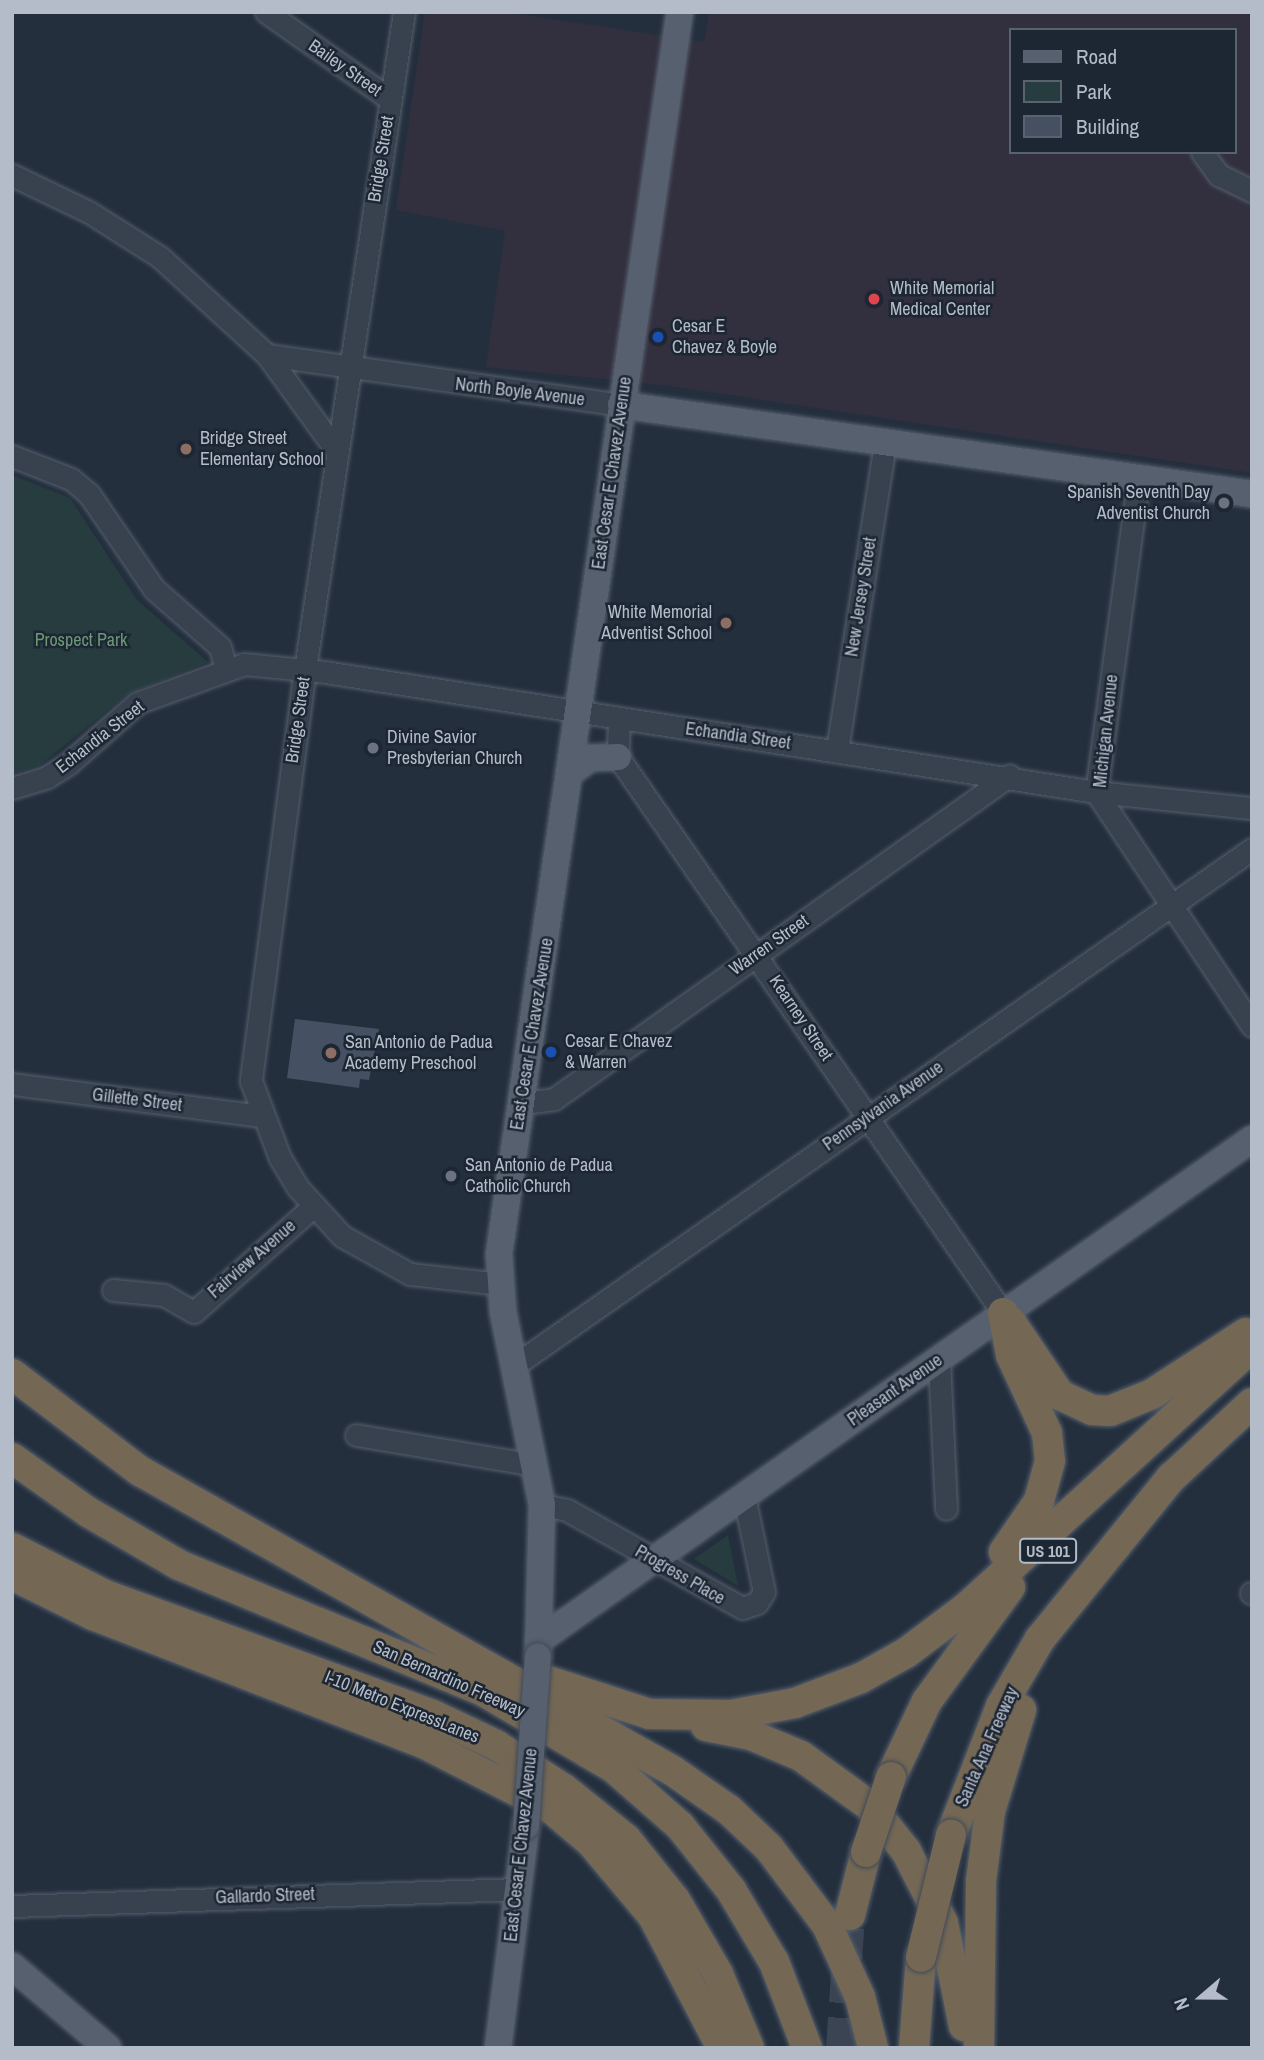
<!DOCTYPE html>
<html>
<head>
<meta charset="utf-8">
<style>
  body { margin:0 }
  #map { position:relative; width:1264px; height:2060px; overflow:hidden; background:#242f3e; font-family:"Archivo Narrow",sans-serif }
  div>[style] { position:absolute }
  .medical>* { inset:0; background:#32303f }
  .green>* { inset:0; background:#263c3f }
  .building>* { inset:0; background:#455162 }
  .highway-tunnel>* { height:30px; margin-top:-15px; transform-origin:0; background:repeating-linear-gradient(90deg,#3a4453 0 30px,transparent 0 45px) }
  .roads { filter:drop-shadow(0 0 2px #565f6c) drop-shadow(0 0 2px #565f6c) }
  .minor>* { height:21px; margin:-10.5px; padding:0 10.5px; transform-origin:10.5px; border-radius:10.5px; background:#38414e }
  .major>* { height:26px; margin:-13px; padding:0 13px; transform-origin:13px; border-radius:13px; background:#56606e }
  .highway>* { height:30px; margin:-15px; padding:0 15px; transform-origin:15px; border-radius:15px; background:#746855 }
  .bridges { filter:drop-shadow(0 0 2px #414a57) drop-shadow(0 0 2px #414a57) }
  .major-bridge>* { height:26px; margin:-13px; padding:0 13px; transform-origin:13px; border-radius:13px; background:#56606e }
  .highway-bridge>* { height:30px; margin:-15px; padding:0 15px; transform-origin:15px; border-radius:15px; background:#746855 }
  .dots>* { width:19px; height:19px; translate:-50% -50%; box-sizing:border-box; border:4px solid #1d2633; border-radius:50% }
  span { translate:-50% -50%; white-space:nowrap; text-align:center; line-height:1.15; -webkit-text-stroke:5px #1d2633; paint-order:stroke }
  .shield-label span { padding:2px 5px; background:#1d2633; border:2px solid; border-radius:5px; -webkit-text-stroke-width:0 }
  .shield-label { font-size:16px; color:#b4bcc9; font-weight:700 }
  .street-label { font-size:18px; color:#b4bcc9 }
  .poi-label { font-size:18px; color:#b4bcc9 }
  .left { translate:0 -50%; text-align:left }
  .right { translate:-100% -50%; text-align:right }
  .park-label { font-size:18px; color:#6b9a76 }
  .frame { position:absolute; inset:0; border:14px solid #b4bcc9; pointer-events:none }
  .legend { position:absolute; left:1009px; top:28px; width:228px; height:126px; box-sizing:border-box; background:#1d2633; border:2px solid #59626f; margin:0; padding:9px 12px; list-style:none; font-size:21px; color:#b4bcc9 }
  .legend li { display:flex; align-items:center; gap:14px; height:35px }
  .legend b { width:35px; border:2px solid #59626f }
  .north { position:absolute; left:1166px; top:1962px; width:70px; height:70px; -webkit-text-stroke:5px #1d2633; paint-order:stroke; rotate:250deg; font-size:19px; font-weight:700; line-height:28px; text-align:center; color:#b4bcc9 }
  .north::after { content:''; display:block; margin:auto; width:24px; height:32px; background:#b4bcc9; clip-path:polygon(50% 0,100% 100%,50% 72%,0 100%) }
</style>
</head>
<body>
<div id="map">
  <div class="medical">
    <i style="clip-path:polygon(evenodd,425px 12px,504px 12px,704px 42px,709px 12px,1252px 12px,1252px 473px,663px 385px,486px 367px,505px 231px,396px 210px,425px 12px,1010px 30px,1234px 30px,1234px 152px,1010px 152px,1010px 30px)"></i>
  </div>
  <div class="green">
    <i style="clip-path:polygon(12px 475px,70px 498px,137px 600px,208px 662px,129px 693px,40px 765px,12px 774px)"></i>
    <i style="clip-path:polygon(728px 1535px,738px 1586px,694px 1559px)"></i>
  </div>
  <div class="building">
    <i style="clip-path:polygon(295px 1019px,379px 1029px,369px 1080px,360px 1079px,359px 1088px,287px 1078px)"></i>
  </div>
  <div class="highway-tunnel">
    <i style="left:841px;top:2048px;width:133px;rotate:-86.1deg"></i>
  </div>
  <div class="roads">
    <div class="minor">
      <i style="left:266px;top:12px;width:151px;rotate:35.1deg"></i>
      <i style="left:404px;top:12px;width:664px;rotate:98.57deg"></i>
      <i style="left:305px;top:669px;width:416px;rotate:97.5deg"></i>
      <i style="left:251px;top:1081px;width:82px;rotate:69.4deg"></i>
      <i style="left:280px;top:1158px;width:35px;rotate:59deg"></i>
      <i style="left:298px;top:1188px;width:65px;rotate:47.5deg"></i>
      <i style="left:342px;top:1236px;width:78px;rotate:29.2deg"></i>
      <i style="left:410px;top:1274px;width:91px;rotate:6.3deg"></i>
      <i style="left:1202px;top:152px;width:29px;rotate:54deg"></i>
      <i style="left:1219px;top:175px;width:37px;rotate:26deg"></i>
      <i style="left:12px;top:175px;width:85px;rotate:25.7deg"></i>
      <i style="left:89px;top:212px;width:84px;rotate:32.4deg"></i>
      <i style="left:160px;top:257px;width:145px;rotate:42.5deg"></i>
      <i style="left:267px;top:355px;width:358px;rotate:8deg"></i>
      <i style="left:267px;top:355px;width:117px;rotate:54deg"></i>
      <i style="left:12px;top:456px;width:63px;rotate:21.3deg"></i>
      <i style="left:71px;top:479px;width:23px;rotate:40deg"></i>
      <i style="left:89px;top:494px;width:115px;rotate:55.6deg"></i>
      <i style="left:154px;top:589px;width:88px;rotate:41.3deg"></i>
      <i style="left:220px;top:647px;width:23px;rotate:75deg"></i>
      <i style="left:1139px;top:475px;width:320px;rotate:97.7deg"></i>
      <i style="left:1096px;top:792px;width:281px;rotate:56.3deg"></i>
      <i style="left:619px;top:719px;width:38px;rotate:92deg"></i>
      <i style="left:618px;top:757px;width:676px;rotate:55.3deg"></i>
      <i style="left:837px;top:750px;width:311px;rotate:-81.1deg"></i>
      <i style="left:12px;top:788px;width:37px;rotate:-17deg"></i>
      <i style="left:47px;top:777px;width:26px;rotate:-32deg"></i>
      <i style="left:69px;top:763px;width:91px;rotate:-41.4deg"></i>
      <i style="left:137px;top:703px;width:114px;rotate:-20deg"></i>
      <i style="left:244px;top:664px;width:81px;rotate:5.6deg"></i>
      <i style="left:325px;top:672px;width:780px;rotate:8.85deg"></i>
      <i style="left:1096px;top:792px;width:157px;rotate:5.9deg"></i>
      <i style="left:12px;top:1084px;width:251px;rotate:7.3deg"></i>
      <i style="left:523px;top:1103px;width:31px;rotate:-7deg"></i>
      <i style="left:554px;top:1099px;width:559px;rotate:-35.39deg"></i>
      <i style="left:113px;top:1290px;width:51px;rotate:5.6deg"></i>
      <i style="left:164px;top:1295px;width:34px;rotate:30deg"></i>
      <i style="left:194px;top:1312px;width:160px;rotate:-41.5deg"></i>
      <i style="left:939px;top:1359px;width:150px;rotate:87.3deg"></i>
      <i style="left:515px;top:1365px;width:900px;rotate:-35deg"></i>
      <i style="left:356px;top:1435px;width:182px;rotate:9.5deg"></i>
      <i style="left:542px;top:1505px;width:25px;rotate:11deg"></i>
      <i style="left:567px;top:1510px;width:201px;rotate:29.2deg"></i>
      <i style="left:742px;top:1608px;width:16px;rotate:-18deg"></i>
      <i style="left:757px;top:1603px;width:13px;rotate:-58deg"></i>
      <i style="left:764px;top:1592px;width:98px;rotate:-101.8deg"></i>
      <i style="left:1251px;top:1593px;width:1px"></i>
      <i style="left:12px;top:1906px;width:506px;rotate:-1.92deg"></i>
    </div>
    <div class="major">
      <i style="left:637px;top:305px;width:296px;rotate:-81.7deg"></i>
      <i style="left:621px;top:405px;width:637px;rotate:8.03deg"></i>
      <i style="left:571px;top:772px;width:24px;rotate:-36deg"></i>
      <i style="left:590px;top:758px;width:28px;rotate:-2deg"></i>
      <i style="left:538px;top:1641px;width:873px;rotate:-35.11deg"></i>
      <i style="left:538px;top:1656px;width:151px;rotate:-88.5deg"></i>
      <i style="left:542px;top:1505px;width:197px;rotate:-101.4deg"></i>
      <i style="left:503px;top:1312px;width:58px;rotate:-93.9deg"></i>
      <i style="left:499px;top:1254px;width:952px;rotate:-81.73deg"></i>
      <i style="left:12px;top:1966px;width:126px;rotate:40.5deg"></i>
      <i style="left:498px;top:2048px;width:224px;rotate:-82.8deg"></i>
    </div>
    <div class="highway">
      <i style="left:1003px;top:1313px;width:43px;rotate:79.2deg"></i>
      <i style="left:1011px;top:1355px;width:86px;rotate:65.2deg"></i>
      <i style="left:1047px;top:1433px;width:28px;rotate:84deg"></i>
      <i style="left:1050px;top:1461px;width:41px;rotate:105.4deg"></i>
      <i style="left:1039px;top:1501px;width:62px;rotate:124.5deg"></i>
      <i style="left:1010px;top:1321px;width:89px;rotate:56deg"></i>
      <i style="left:1060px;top:1395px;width:35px;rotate:25deg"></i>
      <i style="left:1092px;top:1410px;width:18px;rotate:3deg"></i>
      <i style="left:1110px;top:1411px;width:45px;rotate:-22deg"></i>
      <i style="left:1152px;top:1394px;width:112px;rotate:-33deg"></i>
      <i style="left:12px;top:1374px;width:161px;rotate:37.2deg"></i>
      <i style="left:140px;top:1471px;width:612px;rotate:29.37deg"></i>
      <i style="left:673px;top:1771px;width:68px;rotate:34.9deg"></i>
      <i style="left:729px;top:1810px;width:55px;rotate:43.5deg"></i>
      <i style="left:769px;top:1848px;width:96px;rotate:53deg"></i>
      <i style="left:827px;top:1925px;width:79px;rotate:65.4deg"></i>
      <i style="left:860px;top:1997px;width:53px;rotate:75.7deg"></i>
      <i style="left:12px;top:1458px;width:93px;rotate:35.4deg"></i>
      <i style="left:88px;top:1512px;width:105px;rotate:30.2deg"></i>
      <i style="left:179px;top:1565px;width:331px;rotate:22.5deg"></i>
      <i style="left:485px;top:1692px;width:150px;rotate:30.5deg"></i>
      <i style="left:614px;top:1768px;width:88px;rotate:41.3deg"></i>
      <i style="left:680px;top:1826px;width:82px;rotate:51.4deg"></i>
      <i style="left:731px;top:1890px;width:84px;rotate:59.2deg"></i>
      <i style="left:774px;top:1962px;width:92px;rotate:69deg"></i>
      <i style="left:12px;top:1548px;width:104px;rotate:26.8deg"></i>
      <i style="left:105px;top:1595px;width:349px;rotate:20.1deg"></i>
      <i style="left:433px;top:1715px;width:70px;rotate:25.5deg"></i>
      <i style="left:496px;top:1745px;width:81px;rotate:32.9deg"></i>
      <i style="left:564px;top:1789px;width:80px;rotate:38.9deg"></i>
      <i style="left:626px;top:1839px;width:78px;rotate:51.2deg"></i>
      <i style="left:675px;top:1900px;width:86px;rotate:59.8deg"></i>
      <i style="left:718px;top:1974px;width:80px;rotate:67.3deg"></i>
      <i style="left:12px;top:1575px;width:90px;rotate:26.3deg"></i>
      <i style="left:93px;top:1615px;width:352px;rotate:21.2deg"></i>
      <i style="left:421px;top:1742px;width:147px;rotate:27.1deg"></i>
      <i style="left:552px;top:1809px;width:51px;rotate:40.2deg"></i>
      <i style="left:591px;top:1842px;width:97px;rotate:50deg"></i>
      <i style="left:653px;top:1916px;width:149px;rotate:62.4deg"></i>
      <i style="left:545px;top:1680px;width:109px;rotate:18.1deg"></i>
      <i style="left:649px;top:1714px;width:82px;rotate:0.7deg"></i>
      <i style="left:731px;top:1715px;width:65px;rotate:-10.6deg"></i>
      <i style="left:795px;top:1703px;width:71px;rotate:-20.7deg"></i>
      <i style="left:861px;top:1678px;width:51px;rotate:-29.1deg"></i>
      <i style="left:906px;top:1653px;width:76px;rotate:-37deg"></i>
      <i style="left:967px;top:1607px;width:386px;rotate:-42.4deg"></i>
      <i style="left:706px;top:1726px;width:46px;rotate:11.3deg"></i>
      <i style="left:751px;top:1735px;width:54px;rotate:22.8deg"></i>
      <i style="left:801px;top:1756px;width:85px;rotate:35.9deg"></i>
      <i style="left:870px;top:1806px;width:58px;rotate:51.3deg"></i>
      <i style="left:906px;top:1851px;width:81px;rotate:62.8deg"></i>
      <i style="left:943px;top:1923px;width:105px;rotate:78.5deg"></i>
      <i style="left:891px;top:1777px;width:84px;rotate:-64.7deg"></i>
      <i style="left:927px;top:1701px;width:141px;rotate:-53.9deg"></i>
      <i style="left:951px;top:1835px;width:138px;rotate:-68.8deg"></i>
      <i style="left:1001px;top:1706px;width:78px;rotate:-59.8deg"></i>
      <i style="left:1040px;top:1639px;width:208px;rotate:-50.9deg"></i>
      <i style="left:1171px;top:1478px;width:110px;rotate:-42.8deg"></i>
      <i style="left:850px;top:1915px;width:65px;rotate:-75.7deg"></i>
      <i style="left:914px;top:2048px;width:91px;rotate:-85.6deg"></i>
      <i style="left:979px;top:2048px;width:167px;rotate:-89.3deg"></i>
      <i style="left:981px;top:1881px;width:71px;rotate:-82.7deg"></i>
      <i style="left:990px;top:1811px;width:106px;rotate:-72.9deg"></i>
    </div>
  </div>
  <div class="bridges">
    <div class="major-bridge">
      <i style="left:526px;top:1826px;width:170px;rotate:-86deg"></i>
    </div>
    <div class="highway-bridge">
      <i style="left:866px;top:1852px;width:79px;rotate:-71.6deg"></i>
      <i style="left:921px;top:1957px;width:126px;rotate:-76.2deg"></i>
    </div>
  </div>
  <div class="dots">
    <i style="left:874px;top:299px;background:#e0444e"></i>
    <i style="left:658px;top:337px;background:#1a4fb4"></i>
    <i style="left:186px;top:449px;background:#8d6e63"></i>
    <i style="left:1224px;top:503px;background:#6b7280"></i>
    <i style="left:726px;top:623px;background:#8d6e63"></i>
    <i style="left:373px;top:748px;background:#6b7280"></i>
    <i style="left:551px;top:1052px;background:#1a4fb4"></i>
    <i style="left:331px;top:1053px;background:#8d6e63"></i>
    <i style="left:451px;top:1176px;background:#6b7280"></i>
  </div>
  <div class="shield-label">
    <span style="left:1048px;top:1551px">US 101</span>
  </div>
  <div class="street-label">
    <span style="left:345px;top:68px;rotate:35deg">Bailey Street</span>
    <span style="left:381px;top:159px;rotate:-81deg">Bridge Street</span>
    <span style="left:520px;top:392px;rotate:7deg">North Boyle Avenue</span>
    <span style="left:612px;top:473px;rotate:-82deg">East Cesar E Chavez Avenue</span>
    <span style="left:861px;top:597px;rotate:-81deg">New Jersey Street</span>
    <span style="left:298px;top:720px;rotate:-82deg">Bridge Street</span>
    <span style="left:1106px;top:731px;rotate:-84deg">Michigan Avenue</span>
    <span style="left:738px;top:736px;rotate:8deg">Echandia Street</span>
    <span style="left:100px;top:737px;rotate:-38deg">Echandia Street</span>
    <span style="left:769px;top:945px;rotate:-35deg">Warren Street</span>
    <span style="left:801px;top:1018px;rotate:56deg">Kearney Street</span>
    <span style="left:532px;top:1034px;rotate:-81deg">East Cesar E Chavez Avenue</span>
    <span style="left:137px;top:1100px;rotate:7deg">Gillette Street</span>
    <span style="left:883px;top:1106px;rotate:-35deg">Pennsylvania Avenue</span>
    <span style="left:252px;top:1259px;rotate:-41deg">Fairview Avenue</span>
    <span style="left:895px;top:1390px;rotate:-35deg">Pleasant Avenue</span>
    <span style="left:680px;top:1575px;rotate:30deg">Progress Place</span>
    <span style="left:449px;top:1679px;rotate:24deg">San Bernardino Freeway</span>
    <span style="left:402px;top:1707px;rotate:22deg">I-10 Metro ExpressLanes</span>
    <span style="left:987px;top:1747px;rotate:-66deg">Santa Ana Freeway</span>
    <span style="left:521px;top:1845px;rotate:-84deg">East Cesar E Chavez Avenue</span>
    <span style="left:265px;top:1896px;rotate:-2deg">Gallardo Street</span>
  </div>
  <div class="poi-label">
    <span class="left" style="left:890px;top:299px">White Memorial<br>Medical Center</span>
    <span class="left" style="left:672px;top:337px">Cesar E<br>Chavez &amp; Boyle</span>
    <span class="left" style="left:200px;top:449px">Bridge Street<br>Elementary School</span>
    <span class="right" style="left:1210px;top:503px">Spanish Seventh Day<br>Adventist Church</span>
    <span class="right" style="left:712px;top:623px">White Memorial<br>Adventist School</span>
    <span class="left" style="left:387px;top:748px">Divine Savior<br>Presbyterian Church</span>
    <span class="left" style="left:565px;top:1052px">Cesar E Chavez<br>&amp; Warren</span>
    <span class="left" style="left:345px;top:1053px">San Antonio de Padua<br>Academy Preschool</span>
    <span class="left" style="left:465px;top:1176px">San Antonio de Padua<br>Catholic Church</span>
  </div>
  <div class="park-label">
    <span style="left:81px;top:640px">Prospect Park</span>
  </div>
  <div class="frame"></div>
  <ul class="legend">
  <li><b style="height:9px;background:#56606e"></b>Road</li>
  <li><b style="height:19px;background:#263c3f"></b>Park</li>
  <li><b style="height:19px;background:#455162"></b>Building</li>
  </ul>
  <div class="north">N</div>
</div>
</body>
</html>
